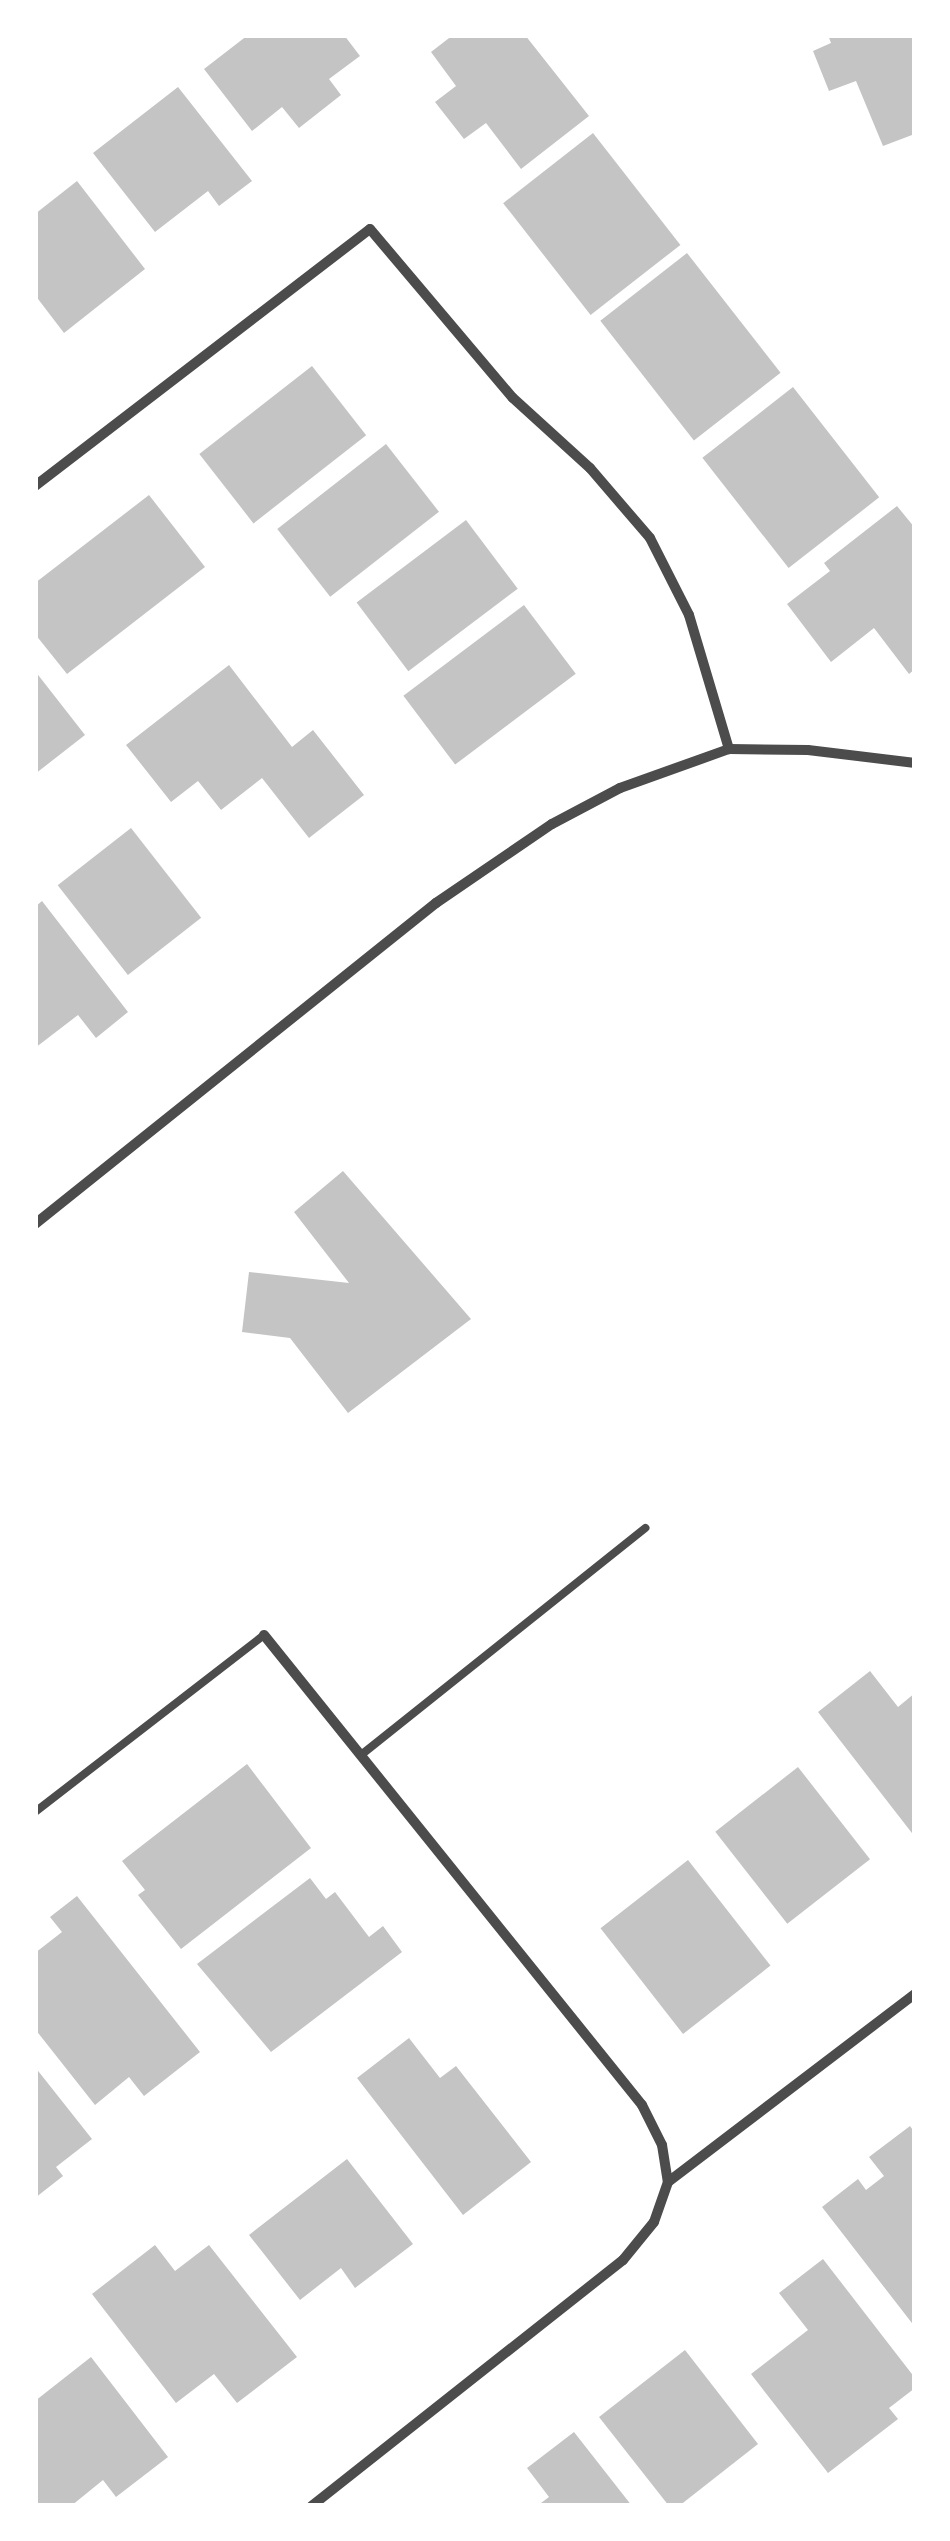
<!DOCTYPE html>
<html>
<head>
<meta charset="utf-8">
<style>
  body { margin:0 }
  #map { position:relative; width:950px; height:2541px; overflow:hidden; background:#fff; font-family:Overpass,sans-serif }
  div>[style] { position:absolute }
  .building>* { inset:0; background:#c4c4c4; transform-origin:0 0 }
  .service>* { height:8px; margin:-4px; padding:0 4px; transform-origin:4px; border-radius:4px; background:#4c4c4c }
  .minor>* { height:10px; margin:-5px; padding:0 5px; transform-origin:5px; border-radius:5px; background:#4c4c4c }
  span { translate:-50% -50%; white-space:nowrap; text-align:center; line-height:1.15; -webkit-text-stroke:8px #fff; paint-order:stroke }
  .frame { position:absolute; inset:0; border:38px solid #fff; pointer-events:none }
</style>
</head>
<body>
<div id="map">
  <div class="building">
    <i style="clip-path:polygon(248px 35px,344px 35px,360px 56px,329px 79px,341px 95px,299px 128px,282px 107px,252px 131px,204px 69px)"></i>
    <i style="clip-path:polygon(453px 35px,525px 35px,589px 116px,521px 169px,486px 123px,464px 139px,435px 102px,456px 86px,431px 52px)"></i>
    <i style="clip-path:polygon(828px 35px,915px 35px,915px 141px,912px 135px,883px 146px,856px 81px,829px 91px,813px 51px,831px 43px)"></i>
    <i style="clip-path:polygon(178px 87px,252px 181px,219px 206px,208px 191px,155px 232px,93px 153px)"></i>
    <i style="left:593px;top:133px;width:142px;height:114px;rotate:52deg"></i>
    <i style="clip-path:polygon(77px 181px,145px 269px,64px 333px,35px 295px,35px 214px)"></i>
    <i style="left:687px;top:253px;width:152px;height:110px;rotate:52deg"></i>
    <i style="left:312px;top:366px;width:88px;height:143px;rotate:52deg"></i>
    <i style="left:793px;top:387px;width:140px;height:115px;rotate:52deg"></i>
    <i style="left:386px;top:444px;width:86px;height:138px;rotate:52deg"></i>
    <i style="clip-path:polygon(149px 495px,205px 567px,67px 674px,35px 634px,35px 583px)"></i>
    <i style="clip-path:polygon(897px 506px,915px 528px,915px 669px,909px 674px,874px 628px,831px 662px,787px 604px,830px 571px,824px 563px)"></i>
    <i style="left:466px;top:520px;width:86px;height:137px;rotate:53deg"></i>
    <i style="left:524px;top:605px;width:86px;height:151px;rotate:53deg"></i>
    <i style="clip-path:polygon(229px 665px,292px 747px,313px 730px,364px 795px,309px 838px,262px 778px,221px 810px,198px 781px,171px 802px,126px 745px)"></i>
    <i style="clip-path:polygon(35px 671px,85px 735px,35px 774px)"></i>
    <i style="left:131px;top:828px;width:114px;height:93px;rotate:52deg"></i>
    <i style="clip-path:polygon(42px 901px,128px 1012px,96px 1038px,78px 1015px,35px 1048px,35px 907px)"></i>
    <i style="clip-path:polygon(343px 1171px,471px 1319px,348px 1413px,290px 1338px,242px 1332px,249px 1272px,349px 1283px,294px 1212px)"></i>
    <i style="clip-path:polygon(870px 1671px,898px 1707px,915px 1693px,915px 1837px,818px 1712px)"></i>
    <i style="clip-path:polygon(247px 1764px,311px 1848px,181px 1949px,138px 1895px,145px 1890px,122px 1861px)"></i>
    <i style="left:798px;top:1767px;width:117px;height:105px;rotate:52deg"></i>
    <i style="left:688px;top:1860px;width:134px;height:111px;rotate:52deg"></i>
    <i style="clip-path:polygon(310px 1878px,326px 1899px,335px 1892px,369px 1937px,383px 1926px,402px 1952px,271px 2052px,197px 1964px)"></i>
    <i style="clip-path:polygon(77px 1896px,200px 2052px,144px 2096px,129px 2077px,95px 2105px,35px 2029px,35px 1953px,62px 1932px,50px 1917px)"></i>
    <i style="clip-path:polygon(409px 2038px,440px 2078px,456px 2066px,531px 2162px,463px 2215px,357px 2078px)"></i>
    <i style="clip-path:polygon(35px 2067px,92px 2139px,56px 2167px,63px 2176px,35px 2198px)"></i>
    <i style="clip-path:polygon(910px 2126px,915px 2133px,915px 2327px,822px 2207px,858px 2179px,866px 2190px,884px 2176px,869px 2157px)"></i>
    <i style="clip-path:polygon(347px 2159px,413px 2244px,355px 2288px,341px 2268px,300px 2300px,249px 2235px)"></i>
    <i style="clip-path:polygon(155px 2245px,175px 2271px,209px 2245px,297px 2357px,237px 2403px,214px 2374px,176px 2403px,92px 2294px)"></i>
    <i style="clip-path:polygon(823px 2259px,915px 2378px,915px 2388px,889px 2408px,898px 2419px,828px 2473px,751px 2374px,808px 2330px,779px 2293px)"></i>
    <i style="clip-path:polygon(685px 2350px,758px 2444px,679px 2506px,669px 2506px,599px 2417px)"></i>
    <i style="clip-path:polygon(91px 2357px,168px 2457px,116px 2497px,103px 2480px,71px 2506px,35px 2506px,35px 2401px)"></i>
    <i style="clip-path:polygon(574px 2432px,632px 2506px,537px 2506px,549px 2497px,527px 2468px)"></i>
  </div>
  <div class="service">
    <i style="left:361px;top:1755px;width:364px;rotate:-38.6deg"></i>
    <i style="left:35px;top:1812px;width:289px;rotate:-37.7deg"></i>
  </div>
  <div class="minor">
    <i style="left:35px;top:486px;width:422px;rotate:-37.5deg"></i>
    <i style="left:370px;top:229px;width:221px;rotate:49.8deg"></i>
    <i style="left:513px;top:398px;width:104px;rotate:42.3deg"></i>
    <i style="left:590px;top:468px;width:92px;rotate:49.4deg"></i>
    <i style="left:650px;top:538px;width:86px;rotate:63.1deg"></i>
    <i style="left:689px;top:615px;width:140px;rotate:73.4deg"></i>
    <i style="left:35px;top:1224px;width:514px;rotate:-38.68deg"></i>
    <i style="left:436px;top:903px;width:140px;rotate:-34.3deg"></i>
    <i style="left:552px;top:824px;width:77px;rotate:-27.9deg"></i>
    <i style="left:620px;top:788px;width:116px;rotate:-19.7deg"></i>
    <i style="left:729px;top:749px;width:79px;rotate:0.7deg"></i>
    <i style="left:808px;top:750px;width:108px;rotate:6.9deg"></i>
    <i style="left:264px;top:1635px;width:603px;rotate:51.19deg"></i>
    <i style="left:642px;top:2105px;width:45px;rotate:63.4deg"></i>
    <i style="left:662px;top:2145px;width:37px;rotate:81deg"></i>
    <i style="left:668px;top:2182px;width:42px;rotate:109.3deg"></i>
    <i style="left:654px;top:2222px;width:49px;rotate:129.2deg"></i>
    <i style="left:623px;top:2260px;width:397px;rotate:141.7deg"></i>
    <i style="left:668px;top:2182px;width:310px;rotate:-37.3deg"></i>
  </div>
  <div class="frame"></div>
</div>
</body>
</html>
